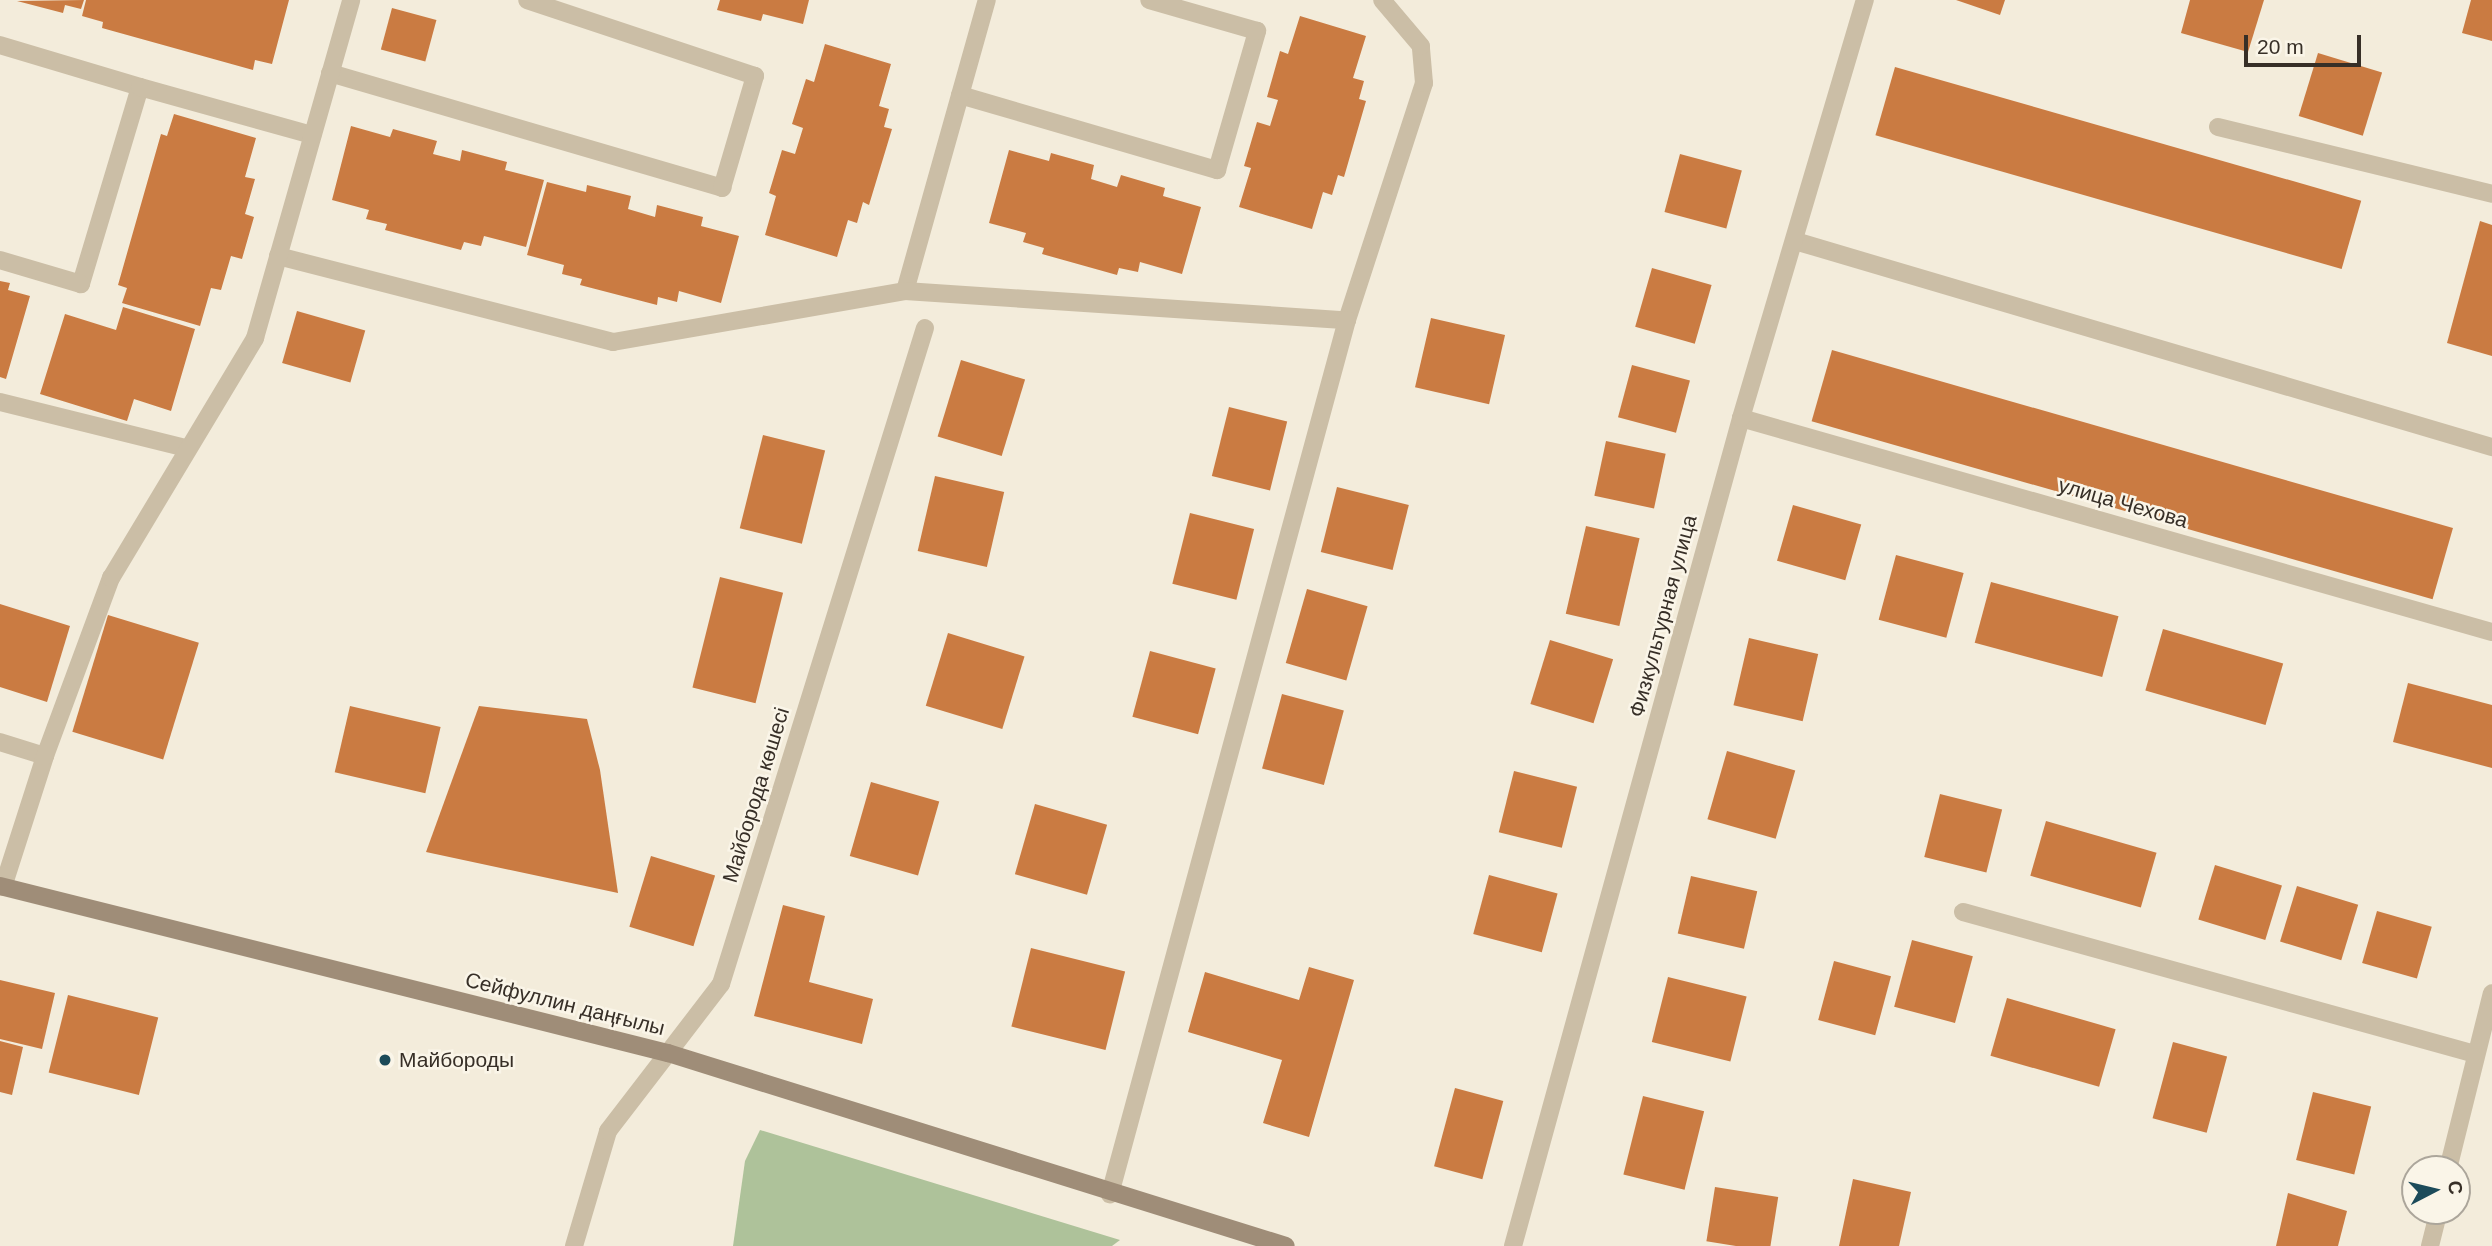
<!DOCTYPE html>
<html>
<head>
<meta charset="utf-8">
<style>
  body { margin:0 }
  #map { position:relative; width:2492px; height:1246px; overflow:hidden; background:#f3ecdb; font-family:Arial,sans-serif }
  div>[style] { position:absolute }
  .green>* { inset:0; background:#aec29a }
  .building>* { inset:0; background:#ca7b42; transform-origin:0 0 }
  .service>* { height:18px; margin:-9px; padding:0 9px; transform-origin:9px; border-radius:9px; background:#cbbea6 }
  .minor>* { height:18px; margin:-9px; padding:0 9px; transform-origin:9px; border-radius:9px; background:#cbbea6 }
  .tertiary>* { height:18px; margin:-9px; padding:0 9px; transform-origin:9px; border-radius:9px; background:#cbbea6 }
  .secondary>* { height:18px; margin:-9px; padding:0 9px; transform-origin:9px; border-radius:9px; background:#9f8d78 }
  .dots>* { width:19px; height:19px; translate:-50% -50%; box-sizing:border-box; border:4px solid #faf5e8; border-radius:50% }
  span { translate:-50% -50%; white-space:nowrap; text-align:center; line-height:1.15; -webkit-text-stroke:5px #faf5e8; paint-order:stroke }
  .street-label { font-size:21px; color:#372f27 }
  .poi-label { font-size:21px; color:#372f27 }
  .left { translate:0 -50%; text-align:left }
  .north { position:absolute; left:2401px; top:1155px; width:70px; height:70px; box-sizing:border-box; background:#faf5e8; border:2px solid #aca69b; border-radius:50%; rotate:83deg; font-size:19px; font-weight:700; line-height:28px; text-align:center; color:#372f27 }
  .north::after { content:''; display:block; margin:auto; width:24px; height:32px; background:#1c4b5a; clip-path:polygon(50% 0,100% 100%,50% 72%,0 100%) }
  .scale { position:absolute; left:2244px; top:35px; width:117px; height:32px; box-sizing:border-box; border:4px solid #372f27; border-top:0; padding-left:9px; font-size:21px; line-height:24px; white-space:nowrap; color:#372f27; -webkit-text-stroke:5px #faf5e8; paint-order:stroke }
</style>
</head>
<body>
<div id="map">
  <div class="green">
    <i style="clip-path:polygon(760px 1130px,1120px 1240px,1112px 1246px,733px 1246px,745px 1161px)"></i>
  </div>
  <div class="building">
    <i style="clip-path:polygon(84px 0,81px 9px,65px 5px,63px 13px,17px 1px)"></i>
    <i style="clip-path:polygon(86px 0,289px 0,272px 64px,255px 60px,253px 70px,102px 28px,103px 22px,82px 16px)"></i>
    <i style="clip-path:polygon(720px 0,809px 0,803px 24px,763px 14px,761px 21px,717px 10px)"></i>
    <i style="clip-path:polygon(1956px 0,2005px 0,2000px 15px)"></i>
    <i style="clip-path:polygon(2190px 0,2264px 0,2248px 52px,2181px 33px)"></i>
    <i style="clip-path:polygon(2471px 0,2492px 0,2492px 41px,2462px 33px)"></i>
    <i style="left:392px;top:8px;width:46px;height:43px;rotate:15deg"></i>
    <i style="clip-path:polygon(1300px 16px,1366px 36px,1353px 78px,1364px 81px,1359px 99px,1366px 101px,1344px 177px,1338px 175px,1332px 195px,1323px 192px,1312px 229px,1239px 207px,1251px 168px,1244px 166px,1257px 122px,1270px 126px,1278px 100px,1267px 97px,1280px 51px,1288px 54px)"></i>
    <i style="clip-path:polygon(825px 44px,891px 64px,879px 106px,889px 109px,884px 127px,892px 129px,869px 205px,863px 202px,857px 223px,848px 220px,837px 257px,765px 235px,776px 196px,769px 193px,782px 150px,795px 154px,803px 128px,792px 124px,806px 79px,814px 82px)"></i>
    <i style="left:2318px;top:53px;width:67px;height:66px;rotate:17deg"></i>
    <i style="left:1895px;top:67px;width:485px;height:71px;rotate:16deg"></i>
    <i style="clip-path:polygon(174px 114px,256px 138px,245px 177px,255px 179px,245px 214px,254px 217px,242px 259px,231px 256px,221px 290px,211px 288px,200px 326px,122px 303px,127px 288px,118px 285px,161px 134px,167px 136px)"></i>
    <i style="clip-path:polygon(351px 126px,390px 137px,393px 129px,437px 141px,433px 154px,460px 161px,462px 150px,507px 162px,505px 170px,544px 180px,526px 247px,484px 236px,481px 246px,464px 242px,461px 250px,385px 230px,387px 224px,366px 219px,369px 210px,332px 200px)"></i>
    <i style="clip-path:polygon(1009px 150px,1049px 161px,1051px 153px,1094px 165px,1091px 179px,1117px 187px,1121px 175px,1165px 188px,1163px 196px,1201px 207px,1182px 274px,1140px 262px,1138px 272px,1119px 268px,1117px 275px,1042px 254px,1044px 248px,1023px 242px,1026px 233px,989px 223px)"></i>
    <i style="left:1680px;top:154px;width:64px;height:60px;rotate:15deg"></i>
    <i style="clip-path:polygon(547px 182px,586px 192px,587px 185px,631px 196px,628px 209px,655px 217px,657px 205px,703px 217px,701px 226px,739px 236px,721px 303px,679px 291px,677px 302px,658px 297px,657px 305px,580px 285px,582px 279px,562px 274px,564px 265px,527px 255px)"></i>
    <i style="clip-path:polygon(2480px 221px,2492px 225px,2492px 356px,2447px 343px)"></i>
    <i style="left:1652px;top:268px;width:62px;height:61px;rotate:16deg"></i>
    <i style="clip-path:polygon(0 281px,10px 283px,8px 290px,30px 296px,6px 379px,0 377px)"></i>
    <i style="clip-path:polygon(123px 307px,195px 329px,171px 411px,134px 399px,127px 421px,40px 394px,65px 314px,116px 330px)"></i>
    <i style="left:297px;top:311px;width:71px;height:54px;rotate:16deg"></i>
    <i style="left:1431px;top:318px;width:76px;height:71px;rotate:13deg"></i>
    <i style="left:1832px;top:350px;width:646px;height:74px;rotate:16deg"></i>
    <i style="left:961px;top:360px;width:67px;height:80px;rotate:17deg"></i>
    <i style="left:1632px;top:365px;width:60px;height:54px;rotate:15deg"></i>
    <i style="left:1229px;top:407px;width:60px;height:71px;rotate:14deg"></i>
    <i style="left:763px;top:435px;width:64px;height:96px;rotate:14deg"></i>
    <i style="left:1606px;top:441px;width:61px;height:56px;rotate:12deg"></i>
    <i style="left:935px;top:476px;width:71px;height:77px;rotate:13deg"></i>
    <i style="left:1337px;top:487px;width:74px;height:67px;rotate:14deg"></i>
    <i style="left:1793px;top:505px;width:71px;height:58px;rotate:16deg"></i>
    <i style="left:1190px;top:513px;width:66px;height:73px;rotate:14deg"></i>
    <i style="left:1586px;top:526px;width:55px;height:90px;rotate:13deg"></i>
    <i style="left:1896px;top:555px;width:70px;height:67px;rotate:15deg"></i>
    <i style="left:720px;top:577px;width:65px;height:114px;rotate:14deg"></i>
    <i style="left:1991px;top:582px;width:132px;height:63px;rotate:15deg"></i>
    <i style="left:1307px;top:589px;width:63px;height:77px;rotate:16deg"></i>
    <i style="clip-path:polygon(0 604px,70px 626px,47px 702px,0 687px)"></i>
    <i style="left:108px;top:615px;width:95px;height:122px;rotate:17deg"></i>
    <i style="left:2163px;top:629px;width:125px;height:64px;rotate:16deg"></i>
    <i style="left:948px;top:633px;width:80px;height:76px;rotate:17deg"></i>
    <i style="left:1749px;top:638px;width:71px;height:69px;rotate:13deg"></i>
    <i style="left:1550px;top:640px;width:66px;height:67px;rotate:17deg"></i>
    <i style="left:1150px;top:651px;width:68px;height:68px;rotate:15deg"></i>
    <i style="clip-path:polygon(2408px 683px,2492px 705px,2492px 768px,2393px 742px)"></i>
    <i style="left:1282px;top:694px;width:64px;height:77px;rotate:15deg"></i>
    <i style="left:350px;top:706px;width:93px;height:68px;rotate:13deg"></i>
    <i style="clip-path:polygon(479px 706px,587px 719px,600px 770px,618px 893px,426px 852px)"></i>
    <i style="left:1727px;top:751px;width:71px;height:71px;rotate:16deg"></i>
    <i style="left:1514px;top:771px;width:65px;height:63px;rotate:14deg"></i>
    <i style="left:871px;top:782px;width:71px;height:77px;rotate:16deg"></i>
    <i style="left:1940px;top:794px;width:64px;height:65px;rotate:14deg"></i>
    <i style="left:1035px;top:804px;width:75px;height:73px;rotate:16deg"></i>
    <i style="left:2046px;top:821px;width:115px;height:57px;rotate:16deg"></i>
    <i style="left:651px;top:856px;width:67px;height:74px;rotate:17deg"></i>
    <i style="left:2215px;top:865px;width:70px;height:57px;rotate:17deg"></i>
    <i style="left:1489px;top:875px;width:71px;height:61px;rotate:15deg"></i>
    <i style="left:1691px;top:876px;width:68px;height:59px;rotate:13deg"></i>
    <i style="left:2297px;top:886px;width:64px;height:58px;rotate:17deg"></i>
    <i style="clip-path:polygon(783px 905px,825px 916px,809px 982px,873px 999px,862px 1044px,754px 1016px)"></i>
    <i style="left:2377px;top:911px;width:57px;height:54px;rotate:16deg"></i>
    <i style="left:1912px;top:940px;width:63px;height:69px;rotate:15deg"></i>
    <i style="left:1031px;top:948px;width:97px;height:81px;rotate:14deg"></i>
    <i style="left:1834px;top:961px;width:59px;height:61px;rotate:15deg"></i>
    <i style="clip-path:polygon(1309px 967px,1354px 980px,1309px 1137px,1263px 1123px,1282px 1060px,1188px 1032px,1205px 972px,1299px 1000px)"></i>
    <i style="left:1668px;top:977px;width:81px;height:67px;rotate:14deg"></i>
    <i style="clip-path:polygon(0 980px,55px 993px,42px 1049px,0 1039px)"></i>
    <i style="left:68px;top:995px;width:93px;height:80px;rotate:14deg"></i>
    <i style="left:2007px;top:998px;width:113px;height:60px;rotate:16deg"></i>
    <i style="clip-path:polygon(0 1041px,23px 1047px,12px 1095px,0 1092px)"></i>
    <i style="left:2173px;top:1042px;width:56px;height:79px;rotate:15deg"></i>
    <i style="left:1455px;top:1088px;width:50px;height:81px;rotate:15deg"></i>
    <i style="left:2313px;top:1092px;width:60px;height:70px;rotate:14deg"></i>
    <i style="left:1643px;top:1096px;width:63px;height:81px;rotate:14deg"></i>
    <i style="clip-path:polygon(1853px 1179px,1911px 1192px,1899px 1246px,1839px 1246px)"></i>
    <i style="left:1715px;top:1187px;width:64px;height:55px;rotate:9deg"></i>
    <i style="clip-path:polygon(2288px 1193px,2347px 1211px,2338px 1246px,2276px 1246px)"></i>
  </div>
  <div class="service">
    <i style="left:0;top:45px;width:146px;rotate:16.7deg"></i>
    <i style="left:140px;top:87px;width:206px;rotate:106.7deg"></i>
    <i style="left:81px;top:284px;width:84px;rotate:-163.5deg"></i>
    <i style="left:330px;top:73px;width:409px;rotate:16.3deg"></i>
    <i style="left:722px;top:188px;width:117px;rotate:-73.6deg"></i>
    <i style="left:755px;top:76px;width:240px;rotate:-161.6deg"></i>
    <i style="left:140px;top:87px;width:179px;rotate:15.6deg"></i>
    <i style="left:960px;top:95px;width:268px;rotate:16.3deg"></i>
    <i style="left:1217px;top:170px;width:145px;rotate:-73.9deg"></i>
    <i style="left:1257px;top:31px;width:112px;rotate:-164deg"></i>
    <i style="left:1795px;top:241px;width:727px;rotate:16.47deg"></i>
    <i style="left:905px;top:291px;width:302px;rotate:-74.3deg"></i>
    <i style="left:1347px;top:320px;width:249px;rotate:-72deg"></i>
    <i style="left:1424px;top:83px;width:37px;rotate:-95deg"></i>
    <i style="left:1421px;top:46px;width:60px;rotate:-130.3deg"></i>
    <i style="left:0;top:402px;width:192px;rotate:13.9deg"></i>
    <i style="left:0;top:742px;width:47px;rotate:17.3deg"></i>
  </div>
  <div class="minor">
    <i style="left:2218px;top:127px;width:282px;rotate:13.7deg"></i>
    <i style="left:278px;top:256px;width:346px;rotate:14.4deg"></i>
    <i style="left:613px;top:342px;width:296px;rotate:-9.9deg"></i>
    <i style="left:905px;top:291px;width:443px;rotate:3.8deg"></i>
    <i style="left:1347px;top:320px;width:906px;rotate:105.17deg"></i>
    <i style="left:1741px;top:418px;width:781px;rotate:15.91deg"></i>
    <i style="left:3px;top:887px;width:138px;rotate:-72.2deg"></i>
    <i style="left:45px;top:756px;width:190px;rotate:-69.7deg"></i>
    <i style="left:111px;top:578px;width:280px;rotate:-59deg"></i>
    <i style="left:255px;top:338px;width:351px;rotate:-74.1deg"></i>
    <i style="left:1963px;top:912px;width:531px;rotate:15.5deg"></i>
    <i style="left:668px;top:1053px;width:87px;rotate:-52.5deg"></i>
    <i style="left:721px;top:984px;width:687px;rotate:-72.73deg"></i>
    <i style="left:1513px;top:1246px;width:859px;rotate:-74.6deg"></i>
    <i style="left:1741px;top:418px;width:436px;rotate:-73.5deg"></i>
  </div>
  <div class="tertiary">
    <i style="left:2448px;top:1169px;width:181px;rotate:-76deg"></i>
    <i style="left:574px;top:1246px;width:120px;rotate:-73.5deg"></i>
    <i style="left:608px;top:1131px;width:98px;rotate:-52.4deg"></i>
    <i style="left:2430px;top:1246px;width:36px;rotate:-76deg"></i>
  </div>
  <div class="secondary">
    <i style="left:0;top:886px;width:689px;rotate:14.04deg"></i>
    <i style="left:668px;top:1053px;width:647px;rotate:17.34deg"></i>
  </div>
  <div class="dots">
    <i style="left:385px;top:1060px;background:#1c4b5a"></i>
  </div>
  <div class="street-label">
    <span style="left:2123px;top:503px;rotate:16deg">улица Чехова</span>
    <span style="left:1663px;top:616px;rotate:-75deg">Физкультурная улица</span>
    <span style="left:756px;top:795px;rotate:-73deg">Майборода көшесі</span>
    <span style="left:565px;top:1004px;rotate:14deg">Сейфуллин даңғылы</span>
  </div>
  <div class="poi-label">
    <span class="left" style="left:399px;top:1060px">Майбороды</span>
  </div>
  <div class="north">С</div>
  <div class="scale">20 m</div>
</div>
</body>
</html>
